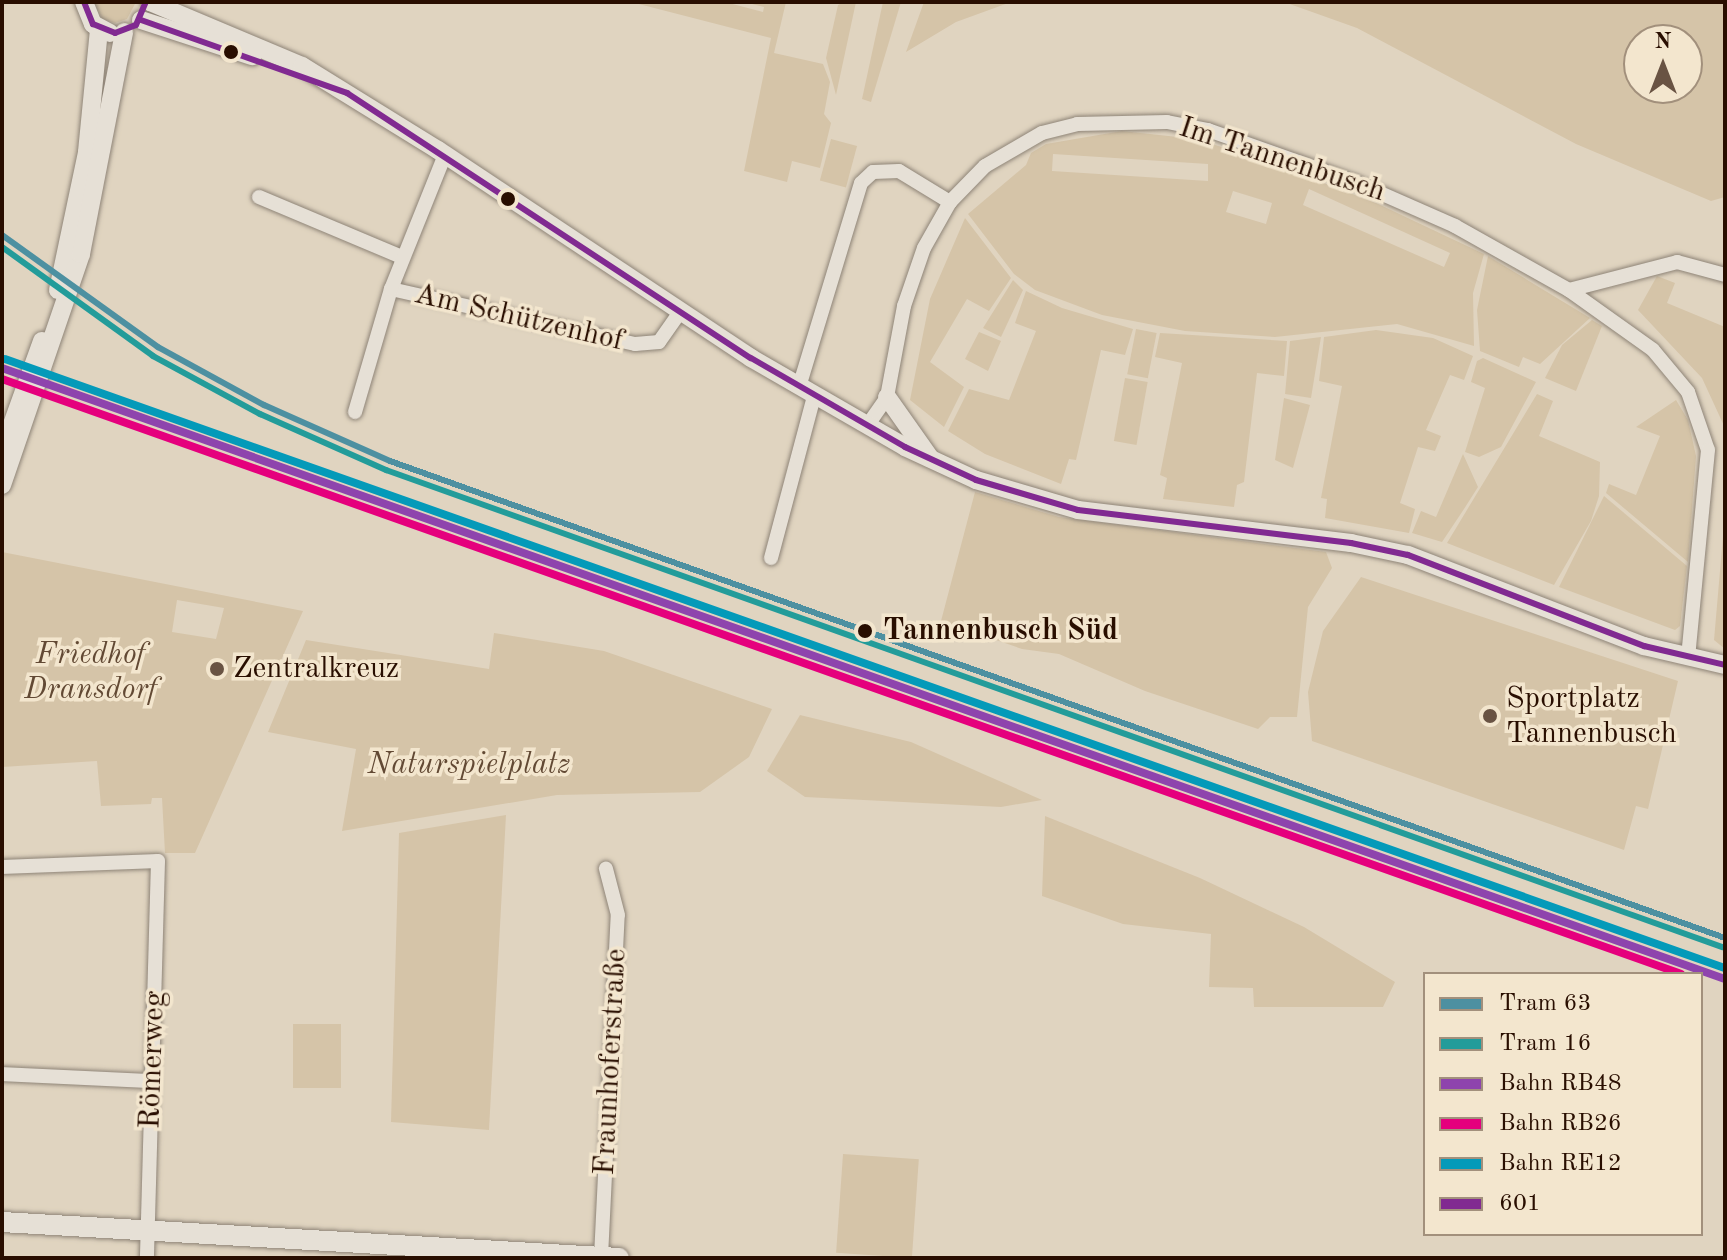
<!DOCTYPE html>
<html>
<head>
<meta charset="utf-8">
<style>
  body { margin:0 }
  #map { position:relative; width:1727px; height:1260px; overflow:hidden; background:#e0d4c0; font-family:"Old Standard TT",serif }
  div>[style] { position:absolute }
  .green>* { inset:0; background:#d5c4a8; transform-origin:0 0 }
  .roads { filter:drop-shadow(0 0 2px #8e8477) drop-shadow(0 0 2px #8e8477) }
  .minor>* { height:14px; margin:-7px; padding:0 7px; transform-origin:7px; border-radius:7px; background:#e6e0d6 }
  .tertiary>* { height:18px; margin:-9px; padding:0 9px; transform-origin:9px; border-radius:9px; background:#e6e0d6 }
  .secondary>* { height:20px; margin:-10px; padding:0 10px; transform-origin:10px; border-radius:10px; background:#e6e0d6 }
  .bus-1>* { height:6px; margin:-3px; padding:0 3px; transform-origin:3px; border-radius:3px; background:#812a91 }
  .rail-1>* { height:8px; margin:-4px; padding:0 4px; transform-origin:4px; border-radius:4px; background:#8e44ad }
  .rail-2>* { height:8px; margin:-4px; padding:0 4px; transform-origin:4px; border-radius:4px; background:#e5007d }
  .rail-3>* { height:8px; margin:-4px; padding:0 4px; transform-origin:4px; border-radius:4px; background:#049ab9 }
  .tram-1>* { height:6px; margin:-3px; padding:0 3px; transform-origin:3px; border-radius:3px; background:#4d90a1 }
  .tram-2>* { height:6px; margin:-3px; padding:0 3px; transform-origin:3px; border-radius:3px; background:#239c9a }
  .dots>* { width:22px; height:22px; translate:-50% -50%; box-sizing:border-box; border:4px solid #f3e6ce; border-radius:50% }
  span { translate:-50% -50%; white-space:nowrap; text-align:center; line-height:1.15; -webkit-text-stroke:7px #f3e6ce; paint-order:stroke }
  .street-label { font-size:30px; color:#290e00 }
  .stop-label { font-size:30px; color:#290e00; font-weight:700 }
  .left { translate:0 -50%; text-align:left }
  .park-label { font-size:30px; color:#624934; font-style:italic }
  .poi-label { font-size:30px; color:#290e00 }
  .frame { position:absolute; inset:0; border:4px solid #290e00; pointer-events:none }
  .legend { position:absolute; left:1423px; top:972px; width:280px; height:264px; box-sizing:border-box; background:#f3e6ce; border:2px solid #a2907c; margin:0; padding:10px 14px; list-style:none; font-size:24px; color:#290e00 }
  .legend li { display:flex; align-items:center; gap:16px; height:40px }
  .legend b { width:40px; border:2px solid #a2907c }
  .north { position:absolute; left:1623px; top:24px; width:80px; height:80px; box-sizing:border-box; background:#f3e6ce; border:2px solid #a2907c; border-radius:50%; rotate:0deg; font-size:22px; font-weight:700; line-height:32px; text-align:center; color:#290e00 }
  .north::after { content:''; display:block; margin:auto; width:28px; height:36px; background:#695343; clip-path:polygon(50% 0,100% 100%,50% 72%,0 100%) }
</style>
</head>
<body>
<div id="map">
  <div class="green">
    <i style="clip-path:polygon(94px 2px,136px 2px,127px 19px,115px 23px,102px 19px)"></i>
    <i style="clip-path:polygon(631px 2px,725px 2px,763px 12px,764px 7px,744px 2px,786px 2px,774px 53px,823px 64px,830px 82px,824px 114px,831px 123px,820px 168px,792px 161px,787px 182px,744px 171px,771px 38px)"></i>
    <i style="clip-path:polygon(844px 2px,856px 2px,836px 95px,826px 58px,838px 5px)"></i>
    <i style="clip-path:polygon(883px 2px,901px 2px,871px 102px,862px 99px)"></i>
    <i style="clip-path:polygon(924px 2px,1011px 2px,956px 22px,906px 52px)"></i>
    <i style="clip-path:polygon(evenodd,1284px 2px,1725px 2px,1725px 197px,1711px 201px,1576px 144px,1357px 28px,1284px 2px,1639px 40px,1687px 40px,1687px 88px,1639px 88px,1639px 40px)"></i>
    <i style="clip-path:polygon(evenodd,1122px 131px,1196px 139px,1266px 161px,1376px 203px,1484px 254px,1473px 293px,1474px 346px,1397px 324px,1275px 337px,1185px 331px,1102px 315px,1035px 290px,1014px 274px,968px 214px,1026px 165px,1031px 153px,1046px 144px,1122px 131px,1053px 154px,1208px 164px,1208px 181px,1052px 171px,1053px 154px,1122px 131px,1309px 189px,1450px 253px,1444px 267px,1303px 205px,1309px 189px,1122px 131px,1233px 191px,1272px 203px,1266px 224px,1226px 212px,1233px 191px)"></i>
    <i style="left:831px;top:139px;width:27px;height:43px;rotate:15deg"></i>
    <i style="clip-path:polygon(965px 218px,1011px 278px,989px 311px,967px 299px,930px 362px,964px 387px,944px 427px,910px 400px,930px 299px)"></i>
    <i style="clip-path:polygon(1488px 256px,1590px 318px,1540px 364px,1523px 357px,1519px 367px,1480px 351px,1477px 310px)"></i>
    <i style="clip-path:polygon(1657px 276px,1675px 283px,1667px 303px,1725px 327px,1725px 428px,1702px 378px,1638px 310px)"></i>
    <i style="clip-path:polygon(1013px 280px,1023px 290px,1001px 337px,983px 328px)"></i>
    <i style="clip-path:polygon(1026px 291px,1062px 308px,1133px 329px,1125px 355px,1101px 350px,1076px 460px,1069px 459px,1061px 484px,985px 454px,948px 431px,969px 389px,1009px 400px,1036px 331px,1015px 323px)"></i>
    <i style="clip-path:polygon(1592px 320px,1602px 326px,1576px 391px,1545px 378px,1562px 345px)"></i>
    <i style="left:1136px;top:329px;width:21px;height:46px;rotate:11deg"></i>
    <i style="clip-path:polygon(1376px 330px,1433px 338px,1473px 356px,1464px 380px,1450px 375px,1426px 430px,1441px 436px,1435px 451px,1418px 447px,1400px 503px,1415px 509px,1409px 533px,1325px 518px,1327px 499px,1321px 498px,1342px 386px,1319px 381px,1324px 337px)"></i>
    <i style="clip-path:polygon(979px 332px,1001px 341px,988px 371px,965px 359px)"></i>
    <i style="clip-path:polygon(1160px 333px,1287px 341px,1284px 376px,1257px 373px,1244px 482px,1237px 485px,1234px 507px,1163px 499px,1167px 478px,1160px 475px,1182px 363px,1155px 357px)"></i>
    <i style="clip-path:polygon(1321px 337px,1311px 398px,1285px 394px,1290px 341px)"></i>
    <i style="clip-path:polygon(1483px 358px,1536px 382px,1501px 447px,1479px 457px,1465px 452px,1485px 388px,1471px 382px,1477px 361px)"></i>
    <i style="left:1125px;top:378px;width:23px;height:64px;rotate:10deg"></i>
    <i style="clip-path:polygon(1537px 394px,1553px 401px,1539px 436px,1600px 462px,1599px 496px,1591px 521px,1554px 585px,1447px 543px)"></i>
    <i style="clip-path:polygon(1284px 398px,1310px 405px,1293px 468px,1275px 460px)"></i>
    <i style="clip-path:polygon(1676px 400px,1688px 420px,1696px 456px,1688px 562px,1606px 493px,1609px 484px,1636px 495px,1660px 436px,1636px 427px)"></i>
    <i style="clip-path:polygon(1463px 454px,1478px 487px,1464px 509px,1442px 542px,1412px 533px,1421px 511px,1436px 517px)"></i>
    <i style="clip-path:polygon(975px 492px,1059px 517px,1326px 552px,1332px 568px,1308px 607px,1297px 717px,1270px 717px,1258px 729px,1145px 691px,1059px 654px,1022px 649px,941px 621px)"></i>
    <i style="clip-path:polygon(1604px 496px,1687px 566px,1680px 626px,1675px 630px,1559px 587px)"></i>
    <i style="clip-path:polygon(1725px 513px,1725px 649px,1714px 640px)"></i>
    <i style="clip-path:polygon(evenodd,2px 552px,303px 611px,195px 853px,165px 853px,162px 798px,152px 798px,151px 804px,101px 806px,97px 761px,2px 767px,2px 552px,177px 600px,224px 608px,216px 639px,172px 632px,177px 600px)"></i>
    <i style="clip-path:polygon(1361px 577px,1678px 681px,1648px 809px,1636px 806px,1624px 850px,1312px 741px,1308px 692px,1323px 631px)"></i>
    <i style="clip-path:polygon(494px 633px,604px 651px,772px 709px,749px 757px,700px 792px,557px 795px,342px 831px,356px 749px,268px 732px,306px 640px,489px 669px)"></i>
    <i style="clip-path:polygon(800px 715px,911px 742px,1042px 800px,1001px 807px,805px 797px,767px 771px)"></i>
    <i style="clip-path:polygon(506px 815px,489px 1130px,391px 1122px,399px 833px)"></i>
    <i style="clip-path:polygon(1045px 816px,1200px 878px,1304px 927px,1395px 982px,1383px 1007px,1254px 1007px,1253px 988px,1209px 987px,1211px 934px,1123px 924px,1042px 896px)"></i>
    <i style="left:293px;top:1024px;width:48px;height:64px"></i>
    <i style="left:843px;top:1154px;width:76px;height:99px;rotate:4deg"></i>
  </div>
  <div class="roads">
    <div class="minor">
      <i style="left:259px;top:197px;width:155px;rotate:22.8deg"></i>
      <i style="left:391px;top:289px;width:250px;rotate:12.7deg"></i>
      <i style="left:635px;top:344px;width:24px;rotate:-5deg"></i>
      <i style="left:659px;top:342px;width:37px;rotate:-55deg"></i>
      <i style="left:1569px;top:290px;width:112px;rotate:-14.5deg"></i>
      <i style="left:1677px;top:262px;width:50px;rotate:15.2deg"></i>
      <i style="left:799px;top:387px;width:213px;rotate:-73.1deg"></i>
      <i style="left:861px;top:183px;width:16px;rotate:-43deg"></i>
      <i style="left:873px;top:172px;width:26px;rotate:-2deg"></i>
      <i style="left:899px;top:171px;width:60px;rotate:31.3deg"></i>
      <i style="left:355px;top:412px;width:128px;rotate:-73.7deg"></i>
      <i style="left:391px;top:289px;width:144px;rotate:-68.1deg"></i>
      <i style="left:867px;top:426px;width:35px;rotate:-55deg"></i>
      <i style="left:887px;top:397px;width:93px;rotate:-79.4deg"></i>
      <i style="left:904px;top:306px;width:61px;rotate:-71deg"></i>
      <i style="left:924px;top:248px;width:53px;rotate:-60.5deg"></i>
      <i style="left:950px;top:202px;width:50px;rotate:-45.8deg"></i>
      <i style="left:985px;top:166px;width:66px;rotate:-30.1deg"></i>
      <i style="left:1042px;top:133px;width:36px;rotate:-14deg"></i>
      <i style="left:1077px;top:124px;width:90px;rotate:-1.3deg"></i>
      <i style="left:1167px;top:122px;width:42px;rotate:11deg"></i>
      <i style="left:1208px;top:130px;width:156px;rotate:19.5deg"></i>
      <i style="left:1355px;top:182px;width:109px;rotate:23.7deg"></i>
      <i style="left:1455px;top:226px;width:131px;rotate:29.3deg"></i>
      <i style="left:1569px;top:290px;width:103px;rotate:35.5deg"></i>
      <i style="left:1653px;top:350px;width:55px;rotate:50.2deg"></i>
      <i style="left:1688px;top:392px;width:61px;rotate:71deg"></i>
      <i style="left:1708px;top:450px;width:208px;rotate:95.5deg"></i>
      <i style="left:771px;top:558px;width:168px;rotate:-75.1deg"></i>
      <i style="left:2px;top:867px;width:156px;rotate:-2.2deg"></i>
      <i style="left:158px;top:861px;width:397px;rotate:91.6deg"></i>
      <i style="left:2px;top:1074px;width:150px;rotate:2.7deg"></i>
      <i style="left:601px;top:1257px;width:342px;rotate:-87.2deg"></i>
      <i style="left:618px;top:915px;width:48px;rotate:-104.6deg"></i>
    </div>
    <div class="tertiary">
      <i style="left:84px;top:2px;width:24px;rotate:68deg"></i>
      <i style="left:93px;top:24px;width:19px;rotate:28deg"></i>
      <i style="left:150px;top:2px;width:165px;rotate:22.8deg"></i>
      <i style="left:302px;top:66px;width:160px;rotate:31.7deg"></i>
      <i style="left:438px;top:150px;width:376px;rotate:33.6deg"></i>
      <i style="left:751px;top:358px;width:178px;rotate:30deg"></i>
      <i style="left:905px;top:447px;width:78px;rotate:24.9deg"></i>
      <i style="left:976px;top:480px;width:106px;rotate:16.4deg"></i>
      <i style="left:1078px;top:510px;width:275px;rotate:6.9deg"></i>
      <i style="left:1351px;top:543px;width:58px;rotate:11.9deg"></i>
      <i style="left:1408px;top:555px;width:253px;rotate:21.1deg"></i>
      <i style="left:1644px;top:646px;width:83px;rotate:13.2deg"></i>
      <i style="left:141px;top:20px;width:117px;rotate:18deg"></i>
      <i style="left:58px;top:290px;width:141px;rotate:-78.1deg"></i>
      <i style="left:87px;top:152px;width:124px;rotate:-84.4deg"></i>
      <i style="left:887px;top:397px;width:75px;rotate:54.8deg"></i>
      <i style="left:2px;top:452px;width:118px;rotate:-70.2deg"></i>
      <i style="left:2px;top:485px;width:244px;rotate:-71.1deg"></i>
      <i style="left:81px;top:254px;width:226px;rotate:-79deg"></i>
    </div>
    <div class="secondary">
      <i style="left:2px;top:1222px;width:618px;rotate:3.34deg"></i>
    </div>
  </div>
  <div class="bus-1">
    <i style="left:84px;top:2px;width:24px;rotate:68deg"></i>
    <i style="left:93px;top:24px;width:24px;rotate:22deg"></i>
    <i style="left:115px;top:33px;width:22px;rotate:-21deg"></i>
    <i style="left:136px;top:25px;width:25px;rotate:-67deg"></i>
    <i style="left:141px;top:20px;width:219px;rotate:19.5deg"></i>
    <i style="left:347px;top:93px;width:483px;rotate:33.3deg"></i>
    <i style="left:751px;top:358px;width:178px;rotate:30deg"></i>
    <i style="left:905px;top:447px;width:78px;rotate:24.9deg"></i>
    <i style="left:976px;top:480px;width:106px;rotate:16.4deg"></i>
    <i style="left:1078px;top:510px;width:275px;rotate:6.9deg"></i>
    <i style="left:1351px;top:543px;width:58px;rotate:11.9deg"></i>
    <i style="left:1408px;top:555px;width:253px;rotate:21.1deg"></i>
    <i style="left:1644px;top:646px;width:83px;rotate:13.2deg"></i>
  </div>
  <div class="rail-1">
    <i style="left:2px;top:368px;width:1828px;rotate:19.53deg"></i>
  </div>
  <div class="rail-2">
    <i style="left:2px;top:379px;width:1781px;rotate:19.51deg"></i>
  </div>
  <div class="rail-3">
    <i style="left:5px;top:359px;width:1825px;rotate:19.5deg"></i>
  </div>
  <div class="tram-1">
    <i style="left:2px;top:235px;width:192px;rotate:35.7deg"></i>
    <i style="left:158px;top:347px;width:121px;rotate:28.7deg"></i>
    <i style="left:264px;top:405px;width:138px;rotate:24deg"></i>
    <i style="left:390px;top:461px;width:1418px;rotate:19.66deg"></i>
  </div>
  <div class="tram-2">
    <i style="left:2px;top:247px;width:186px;rotate:35.8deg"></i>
    <i style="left:153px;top:356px;width:122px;rotate:28.5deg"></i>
    <i style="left:260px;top:414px;width:138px;rotate:24deg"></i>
    <i style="left:386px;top:470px;width:1419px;rotate:19.65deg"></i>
  </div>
  <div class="dots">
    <i style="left:231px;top:52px;background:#290e00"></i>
    <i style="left:508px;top:199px;background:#290e00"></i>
    <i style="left:865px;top:631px;background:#290e00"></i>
    <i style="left:217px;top:669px;background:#695343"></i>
    <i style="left:1490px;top:716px;background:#695343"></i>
  </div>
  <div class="street-label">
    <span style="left:1282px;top:160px;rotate:18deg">Im Tannenbusch</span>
    <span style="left:519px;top:318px;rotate:13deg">Am Schützenhof</span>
    <span style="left:153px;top:1060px;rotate:-88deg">Römerweg</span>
    <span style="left:611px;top:1062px;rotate:-87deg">Fraunhoferstraße</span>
  </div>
  <div class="stop-label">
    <span class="left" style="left:883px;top:631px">Tannenbusch Süd</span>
  </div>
  <div class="park-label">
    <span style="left:91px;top:672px">Friedhof<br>Dransdorf</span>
    <span style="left:469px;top:765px">Naturspielplatz</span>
  </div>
  <div class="poi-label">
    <span class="left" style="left:233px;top:669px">Zentralkreuz</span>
    <span class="left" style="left:1506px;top:716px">Sportplatz<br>Tannenbusch</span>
  </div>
  <div class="frame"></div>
  <ul class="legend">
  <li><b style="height:10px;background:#4d90a1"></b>Tram 63</li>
  <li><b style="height:10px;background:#239c9a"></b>Tram 16</li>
  <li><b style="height:10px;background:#8e44ad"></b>Bahn RB48</li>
  <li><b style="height:10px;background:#e5007d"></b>Bahn RB26</li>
  <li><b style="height:10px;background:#049ab9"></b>Bahn RE12</li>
  <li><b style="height:10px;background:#812a91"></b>601</li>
  </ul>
  <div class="north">N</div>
</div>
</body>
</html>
